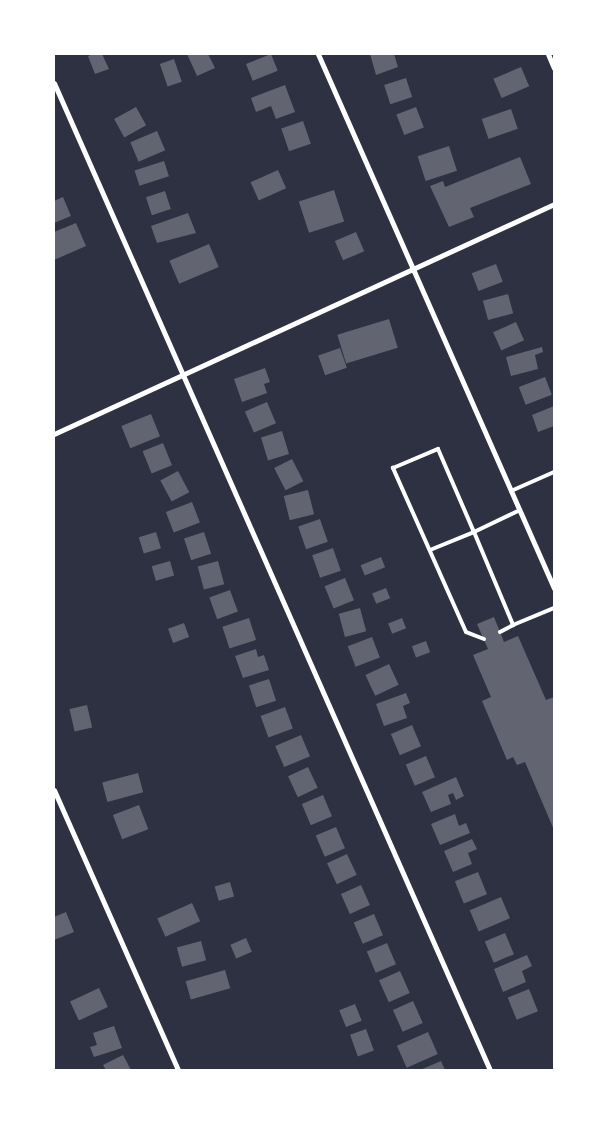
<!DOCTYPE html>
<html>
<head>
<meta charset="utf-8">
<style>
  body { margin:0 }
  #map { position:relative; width:608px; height:1124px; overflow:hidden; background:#2d3142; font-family:"PT Sans Narrow",sans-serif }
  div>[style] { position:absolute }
  .building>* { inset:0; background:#626471; transform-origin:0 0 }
  .service>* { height:4px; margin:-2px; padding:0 2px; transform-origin:2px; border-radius:2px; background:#fff }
  .minor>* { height:5px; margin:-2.5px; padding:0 2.5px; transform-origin:2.5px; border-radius:2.5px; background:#fff }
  span { translate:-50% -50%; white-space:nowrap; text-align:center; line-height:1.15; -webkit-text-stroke:4px #fff; paint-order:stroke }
  .frame { position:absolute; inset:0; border:55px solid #fff; pointer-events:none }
</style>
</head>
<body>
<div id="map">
  <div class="building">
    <i style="clip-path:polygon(94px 54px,102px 54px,109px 69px,95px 74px,88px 56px)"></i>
    <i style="clip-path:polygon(187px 54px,208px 54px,215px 68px,197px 76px)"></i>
    <i style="left:271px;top:54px;width:18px;height:27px;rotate:68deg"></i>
    <i style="clip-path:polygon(370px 54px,394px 54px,398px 67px,376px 75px)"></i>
    <i style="left:174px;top:59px;width:24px;height:15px;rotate:71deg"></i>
    <i style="left:521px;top:67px;width:21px;height:30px;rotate:67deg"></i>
    <i style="left:406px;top:78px;width:20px;height:23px;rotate:72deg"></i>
    <i style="clip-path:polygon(285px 85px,295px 112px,276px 119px,271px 106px,256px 112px,251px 98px)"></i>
    <i style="left:136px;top:107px;width:21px;height:25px;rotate:61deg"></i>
    <i style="left:416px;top:107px;width:22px;height:21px;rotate:69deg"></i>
    <i style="left:511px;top:109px;width:21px;height:31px;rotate:71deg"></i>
    <i style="left:303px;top:121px;width:24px;height:23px;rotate:71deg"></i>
    <i style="left:157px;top:131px;width:21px;height:29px;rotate:67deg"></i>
    <i style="left:449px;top:146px;width:26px;height:33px;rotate:72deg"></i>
    <i style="clip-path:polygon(520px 157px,531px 184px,470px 208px,474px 217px,449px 227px,430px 186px,443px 181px,445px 187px)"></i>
    <i style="left:164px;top:161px;width:16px;height:31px;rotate:72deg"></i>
    <i style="left:278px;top:170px;width:20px;height:30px;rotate:66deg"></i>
    <i style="left:334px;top:190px;width:33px;height:37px;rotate:72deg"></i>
    <i style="left:165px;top:191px;width:19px;height:20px;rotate:72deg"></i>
    <i style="clip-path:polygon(63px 197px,71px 216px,54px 223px,54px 201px)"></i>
    <i style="clip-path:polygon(188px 213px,196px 233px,157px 243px,151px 226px)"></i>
    <i style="clip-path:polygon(76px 223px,86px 246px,54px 260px,54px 232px)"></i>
    <i style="left:356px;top:232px;width:21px;height:23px;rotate:67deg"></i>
    <i style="left:209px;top:244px;width:25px;height:43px;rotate:67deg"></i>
    <i style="left:496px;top:264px;width:19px;height:26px;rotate:69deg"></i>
    <i style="left:508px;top:294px;width:20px;height:26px;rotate:75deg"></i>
    <i style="left:389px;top:319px;width:30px;height:54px;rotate:73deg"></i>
    <i style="left:516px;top:322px;width:20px;height:25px;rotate:66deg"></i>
    <i style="clip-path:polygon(542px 347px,543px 352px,535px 355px,538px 369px,511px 376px,506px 357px)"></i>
    <i style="left:340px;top:348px;width:21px;height:23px;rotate:71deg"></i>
    <i style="clip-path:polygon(265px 368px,270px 382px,264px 384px,267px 393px,242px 402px,234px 379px)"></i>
    <i style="left:545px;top:377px;width:19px;height:28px;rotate:69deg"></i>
    <i style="left:267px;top:402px;width:23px;height:24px;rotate:67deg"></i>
    <i style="clip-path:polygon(554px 406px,554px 426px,538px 432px,532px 415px)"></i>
    <i style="left:151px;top:414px;width:24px;height:32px;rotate:68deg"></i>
    <i style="left:282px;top:431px;width:24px;height:22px;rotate:73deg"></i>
    <i style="left:163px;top:443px;width:24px;height:22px;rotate:68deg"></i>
    <i style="left:292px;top:459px;width:25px;height:20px;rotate:63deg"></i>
    <i style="left:178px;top:471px;width:24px;height:20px;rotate:62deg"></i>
    <i style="left:308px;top:490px;width:25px;height:25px;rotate:76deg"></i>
    <i style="left:192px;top:502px;width:22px;height:28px;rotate:69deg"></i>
    <i style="left:320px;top:519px;width:24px;height:23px;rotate:71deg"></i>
    <i style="left:156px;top:532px;width:17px;height:18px;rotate:73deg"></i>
    <i style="left:204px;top:532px;width:23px;height:21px;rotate:72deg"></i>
    <i style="left:333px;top:548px;width:24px;height:22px;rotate:71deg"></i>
    <i style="left:381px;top:557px;width:11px;height:22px;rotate:68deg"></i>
    <i style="left:170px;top:561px;width:15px;height:19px;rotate:74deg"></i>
    <i style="left:218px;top:561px;width:24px;height:21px;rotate:75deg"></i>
    <i style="left:345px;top:578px;width:24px;height:22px;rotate:68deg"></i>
    <i style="left:386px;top:588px;width:11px;height:15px;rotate:68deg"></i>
    <i style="left:230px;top:590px;width:23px;height:22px;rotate:70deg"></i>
    <i style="left:360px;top:608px;width:24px;height:22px;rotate:75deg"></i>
    <i style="clip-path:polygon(494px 617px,504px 642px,518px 636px,546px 700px,554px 697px,554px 830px,525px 762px,517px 765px,513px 757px,507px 760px,482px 701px,491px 697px,473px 655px,488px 649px,477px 624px)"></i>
    <i style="left:249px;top:618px;width:23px;height:28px;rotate:72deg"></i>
    <i style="left:402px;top:618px;width:11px;height:15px;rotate:68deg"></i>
    <i style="left:184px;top:623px;width:15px;height:17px;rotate:70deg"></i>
    <i style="left:372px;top:637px;width:22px;height:26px;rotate:69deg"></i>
    <i style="left:426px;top:641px;width:12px;height:15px;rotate:70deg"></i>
    <i style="clip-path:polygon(256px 649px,258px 657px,264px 655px,269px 670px,243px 678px,235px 656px)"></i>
    <i style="left:389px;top:664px;width:23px;height:26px;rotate:65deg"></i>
    <i style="left:269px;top:679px;width:23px;height:21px;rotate:72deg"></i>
    <i style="clip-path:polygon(406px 693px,410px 703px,403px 706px,407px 718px,384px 726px,376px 704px)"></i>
    <i style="left:87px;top:705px;width:23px;height:18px;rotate:77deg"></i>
    <i style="left:285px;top:707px;width:23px;height:26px;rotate:70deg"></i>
    <i style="left:412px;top:725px;width:23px;height:23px;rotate:67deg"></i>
    <i style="left:301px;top:735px;width:23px;height:28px;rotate:67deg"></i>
    <i style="left:426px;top:756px;width:23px;height:22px;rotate:67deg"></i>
    <i style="left:308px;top:767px;width:23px;height:22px;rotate:65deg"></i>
    <i style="left:138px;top:773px;width:20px;height:37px;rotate:75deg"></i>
    <i style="clip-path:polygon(456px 777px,464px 796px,456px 800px,453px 793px,448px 795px,451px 804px,431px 812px,422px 792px)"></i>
    <i style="left:323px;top:795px;width:23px;height:23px;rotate:67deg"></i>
    <i style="left:139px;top:805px;width:26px;height:28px;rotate:69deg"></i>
    <i style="clip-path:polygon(455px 814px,459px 826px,466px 823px,470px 833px,440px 845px,431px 824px)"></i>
    <i style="left:336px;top:827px;width:23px;height:22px;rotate:67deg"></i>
    <i style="clip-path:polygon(472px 839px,477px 849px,468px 853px,472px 864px,453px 872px,444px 851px)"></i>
    <i style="left:347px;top:854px;width:23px;height:22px;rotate:65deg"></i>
    <i style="left:478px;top:872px;width:24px;height:25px;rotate:68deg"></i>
    <i style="left:230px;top:882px;width:15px;height:16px;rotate:74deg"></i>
    <i style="left:361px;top:885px;width:22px;height:22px;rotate:66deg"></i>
    <i style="left:501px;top:897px;width:23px;height:34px;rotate:67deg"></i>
    <i style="left:192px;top:903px;width:20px;height:38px;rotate:66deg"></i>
    <i style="clip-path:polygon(66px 912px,74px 932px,54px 940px,54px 917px)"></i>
    <i style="left:374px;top:914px;width:23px;height:22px;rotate:67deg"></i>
    <i style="left:505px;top:933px;width:23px;height:22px;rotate:67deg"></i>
    <i style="left:246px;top:938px;width:15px;height:17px;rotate:67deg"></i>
    <i style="left:201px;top:941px;width:20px;height:25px;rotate:75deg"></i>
    <i style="left:387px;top:943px;width:23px;height:22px;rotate:67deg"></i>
    <i style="clip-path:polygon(527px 955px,532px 966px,522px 971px,526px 982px,503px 992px,494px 969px)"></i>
    <i style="left:225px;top:970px;width:19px;height:41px;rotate:74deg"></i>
    <i style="left:400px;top:971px;width:24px;height:23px;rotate:66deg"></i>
    <i style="left:99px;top:988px;width:21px;height:32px;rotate:65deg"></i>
    <i style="left:529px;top:989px;width:24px;height:23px;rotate:68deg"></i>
    <i style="left:413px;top:1001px;width:24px;height:22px;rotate:66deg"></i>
    <i style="left:355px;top:1004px;width:18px;height:17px;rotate:68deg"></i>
    <i style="clip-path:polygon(114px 1026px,122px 1048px,94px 1057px,90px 1047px,97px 1045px,93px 1033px)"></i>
    <i style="left:366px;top:1029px;width:23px;height:17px;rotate:70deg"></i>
    <i style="left:428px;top:1032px;width:24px;height:34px;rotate:66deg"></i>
    <i style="clip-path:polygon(123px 1055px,131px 1070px,106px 1070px,103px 1065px)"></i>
    <i style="clip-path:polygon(441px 1061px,445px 1070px,420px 1070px)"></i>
  </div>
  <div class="service">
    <i style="left:511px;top:491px;width:47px;rotate:-23.8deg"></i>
    <i style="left:430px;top:550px;width:48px;rotate:-22.2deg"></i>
    <i style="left:474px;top:532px;width:101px;rotate:67.2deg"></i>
    <i style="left:513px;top:625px;width:44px;rotate:-22.5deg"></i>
    <i style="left:500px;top:632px;width:15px;rotate:-28deg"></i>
    <i style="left:484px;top:639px;width:19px;rotate:-159deg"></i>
    <i style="left:466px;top:632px;width:180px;rotate:-114deg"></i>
    <i style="left:393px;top:468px;width:49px;rotate:-22.9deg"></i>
    <i style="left:438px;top:449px;width:90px;rotate:66.6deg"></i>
    <i style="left:474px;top:532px;width:51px;rotate:-25.6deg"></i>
  </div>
  <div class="minor">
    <i style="left:318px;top:54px;width:584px;rotate:66.16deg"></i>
    <i style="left:548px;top:54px;width:15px;rotate:67deg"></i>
    <i style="left:54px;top:83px;width:1079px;rotate:66.17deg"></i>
    <i style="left:54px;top:434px;width:550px;rotate:-24.7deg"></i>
    <i style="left:54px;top:790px;width:306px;rotate:66.1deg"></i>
  </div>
  <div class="frame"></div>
</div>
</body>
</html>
